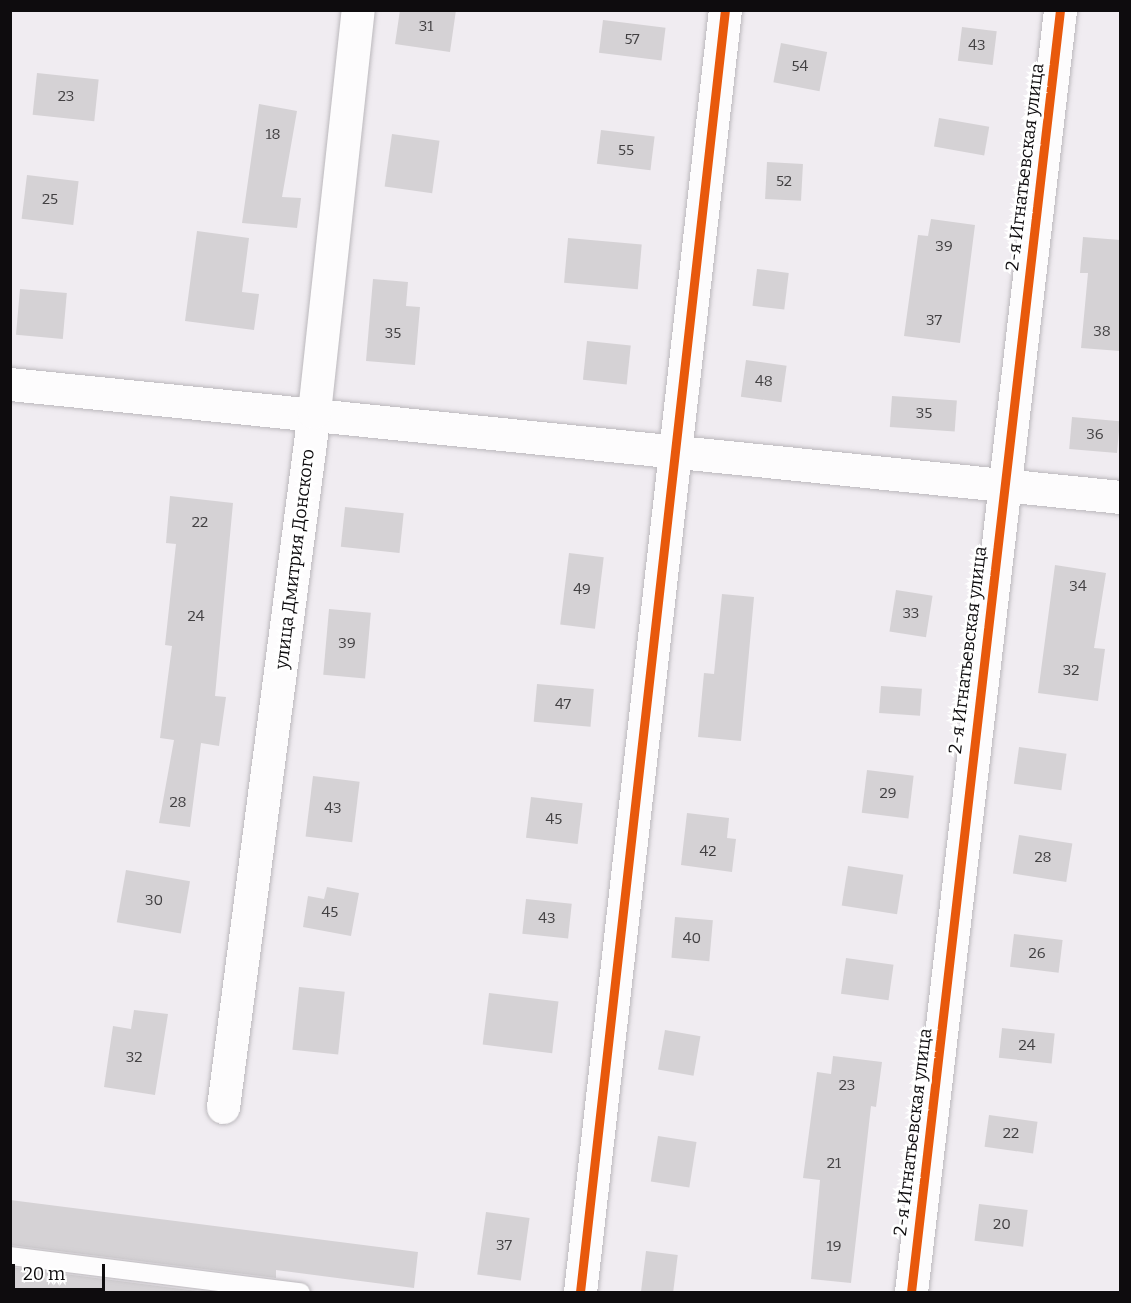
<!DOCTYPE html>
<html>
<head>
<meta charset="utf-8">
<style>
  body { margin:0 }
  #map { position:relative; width:1131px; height:1303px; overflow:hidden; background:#f0ecf1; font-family:Bitter,serif }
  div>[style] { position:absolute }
  .building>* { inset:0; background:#d5d2d5; transform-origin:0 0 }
  .roads { filter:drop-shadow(0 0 2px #bbb8bc) drop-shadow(0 0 2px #bbb8bc) }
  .service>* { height:18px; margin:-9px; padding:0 9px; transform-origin:9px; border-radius:9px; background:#fdfcfd }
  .minor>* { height:33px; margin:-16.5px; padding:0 16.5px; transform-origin:16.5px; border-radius:16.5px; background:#fdfcfd }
  .cycleway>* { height:9px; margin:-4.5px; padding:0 4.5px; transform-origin:4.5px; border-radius:4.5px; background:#e8590c }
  span { translate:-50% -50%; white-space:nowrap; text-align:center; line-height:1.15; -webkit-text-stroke:5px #fff; paint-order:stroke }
  .number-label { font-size:15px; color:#424042 }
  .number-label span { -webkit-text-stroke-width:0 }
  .street-label { font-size:18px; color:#0e0c0e }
  .frame { position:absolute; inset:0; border:12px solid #0e0c0e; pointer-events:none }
  .scale { position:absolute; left:12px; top:1264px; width:93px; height:27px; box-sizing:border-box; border:3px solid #0e0c0e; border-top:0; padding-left:8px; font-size:18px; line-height:21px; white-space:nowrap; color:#0e0c0e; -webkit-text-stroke:4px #fff; paint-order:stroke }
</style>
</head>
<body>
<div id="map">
  <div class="building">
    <i style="clip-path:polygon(400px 10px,456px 10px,450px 52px,395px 44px)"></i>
    <i style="left:603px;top:20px;width:63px;height:33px;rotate:7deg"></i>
    <i style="left:962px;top:27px;width:35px;height:34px;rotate:7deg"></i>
    <i style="left:781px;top:43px;width:47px;height:40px;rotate:11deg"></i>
    <i style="left:37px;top:73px;width:62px;height:42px;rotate:6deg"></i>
    <i style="clip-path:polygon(259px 104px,297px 111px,282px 197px,301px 198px,297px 228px,242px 223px)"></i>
    <i style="left:939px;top:118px;width:51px;height:29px;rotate:10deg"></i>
    <i style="left:601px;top:130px;width:54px;height:34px;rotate:7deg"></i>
    <i style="left:392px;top:134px;width:48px;height:53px;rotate:8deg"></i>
    <i style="left:767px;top:162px;width:36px;height:37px;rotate:3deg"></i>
    <i style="left:27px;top:175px;width:52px;height:44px;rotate:7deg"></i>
    <i style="clip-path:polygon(931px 219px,975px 225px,960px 343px,904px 336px,918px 235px,928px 236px)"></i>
    <i style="clip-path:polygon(197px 231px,249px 238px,242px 292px,259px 294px,254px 330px,185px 321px)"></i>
    <i style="clip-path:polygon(1083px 237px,1120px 240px,1120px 351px,1081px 348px,1088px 273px,1080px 273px)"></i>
    <i style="left:568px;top:238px;width:74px;height:45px;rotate:5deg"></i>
    <i style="left:757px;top:269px;width:32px;height:37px;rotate:7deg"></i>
    <i style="clip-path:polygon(373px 279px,408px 282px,406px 306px,420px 307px,415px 365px,366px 361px)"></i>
    <i style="left:20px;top:289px;width:47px;height:46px;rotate:5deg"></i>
    <i style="left:587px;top:341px;width:44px;height:39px;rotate:6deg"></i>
    <i style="left:746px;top:360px;width:41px;height:37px;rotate:8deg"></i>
    <i style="left:892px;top:396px;width:65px;height:31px;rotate:4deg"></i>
    <i style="left:1072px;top:417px;width:48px;height:32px;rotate:5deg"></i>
    <i style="clip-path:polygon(170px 496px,233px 503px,215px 696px,226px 697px,219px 746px,201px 743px,190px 827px,159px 823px,174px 740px,160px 738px,172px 646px,165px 645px,176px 544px,166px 543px)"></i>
    <i style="left:345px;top:507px;width:59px;height:40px;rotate:6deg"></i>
    <i style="left:569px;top:553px;width:35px;height:72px;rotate:7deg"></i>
    <i style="clip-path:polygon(1055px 565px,1106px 573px,1094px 648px,1105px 649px,1098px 701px,1038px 693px)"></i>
    <i style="left:896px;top:590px;width:37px;height:42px;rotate:9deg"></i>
    <i style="clip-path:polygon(722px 594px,754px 597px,741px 741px,698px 737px,704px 673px,714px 674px)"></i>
    <i style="left:329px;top:609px;width:42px;height:66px;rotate:5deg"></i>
    <i style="left:537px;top:684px;width:57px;height:38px;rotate:5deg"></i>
    <i style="left:881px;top:686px;width:41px;height:27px;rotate:4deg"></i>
    <i style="left:1019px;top:747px;width:48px;height:37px;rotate:8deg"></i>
    <i style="left:867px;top:770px;width:47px;height:43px;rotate:7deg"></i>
    <i style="left:313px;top:776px;width:47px;height:61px;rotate:7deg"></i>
    <i style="left:531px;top:797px;width:52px;height:41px;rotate:7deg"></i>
    <i style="clip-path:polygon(687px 813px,729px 818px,727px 838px,736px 839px,732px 872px,681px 865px)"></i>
    <i style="left:1019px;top:835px;width:54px;height:39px;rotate:9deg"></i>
    <i style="left:848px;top:866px;width:56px;height:40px;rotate:9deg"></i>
    <i style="left:126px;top:870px;width:65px;height:53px;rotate:10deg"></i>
    <i style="clip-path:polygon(327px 887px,359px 893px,351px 936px,303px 927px,308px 896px,324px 899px)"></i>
    <i style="left:526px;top:899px;width:46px;height:35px;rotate:6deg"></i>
    <i style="left:675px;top:917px;width:38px;height:41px;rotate:5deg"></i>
    <i style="left:1014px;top:934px;width:49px;height:33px;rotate:7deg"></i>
    <i style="left:846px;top:958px;width:48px;height:36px;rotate:8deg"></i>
    <i style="left:299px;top:987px;width:46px;height:63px;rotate:6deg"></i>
    <i style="left:489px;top:993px;width:70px;height:52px;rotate:7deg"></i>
    <i style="clip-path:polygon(134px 1010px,168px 1014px,155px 1095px,104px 1087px,113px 1026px,131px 1029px)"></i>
    <i style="left:1002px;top:1028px;width:53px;height:30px;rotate:6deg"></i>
    <i style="left:665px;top:1030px;width:36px;height:40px;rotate:10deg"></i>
    <i style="clip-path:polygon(833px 1056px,882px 1062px,876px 1107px,871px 1106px,851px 1283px,811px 1279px,820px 1180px,803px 1178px,817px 1072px,831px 1074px)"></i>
    <i style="left:989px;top:1115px;width:49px;height:32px;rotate:8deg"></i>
    <i style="left:658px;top:1136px;width:39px;height:46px;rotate:9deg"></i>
    <i style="clip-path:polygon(10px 1200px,418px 1252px,414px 1288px,276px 1270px,276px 1278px,10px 1245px)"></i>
    <i style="left:979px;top:1204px;width:49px;height:37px;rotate:7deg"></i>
    <i style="left:486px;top:1212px;width:44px;height:63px;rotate:8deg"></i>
    <i style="left:646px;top:1251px;width:32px;height:42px;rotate:7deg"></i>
    <i style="clip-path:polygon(10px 1267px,213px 1293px,10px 1293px)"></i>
  </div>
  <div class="roads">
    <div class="service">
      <i style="left:10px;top:1256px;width:293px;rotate:7.1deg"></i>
    </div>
    <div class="minor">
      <i style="left:10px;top:384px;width:1116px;rotate:5.81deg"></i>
      <i style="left:223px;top:1107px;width:701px;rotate:-82.54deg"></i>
      <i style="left:314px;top:412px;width:404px;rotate:-83.8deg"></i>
      <i style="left:580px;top:1292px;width:1290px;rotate:-83.55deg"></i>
      <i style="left:911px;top:1292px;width:1291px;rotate:-83.37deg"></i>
    </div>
  </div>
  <div class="cycleway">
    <i style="left:580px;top:1292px;width:1290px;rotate:-83.55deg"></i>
    <i style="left:911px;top:1292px;width:1291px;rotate:-83.37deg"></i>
  </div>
  <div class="number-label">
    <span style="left:426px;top:27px">31</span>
    <span style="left:632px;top:40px">57</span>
    <span style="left:977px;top:46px">43</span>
    <span style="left:800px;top:67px">54</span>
    <span style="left:66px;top:97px">23</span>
    <span style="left:273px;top:135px">18</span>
    <span style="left:626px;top:151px">55</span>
    <span style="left:784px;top:182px">52</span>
    <span style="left:50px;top:200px">25</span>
    <span style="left:944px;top:247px">39</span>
    <span style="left:934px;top:321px">37</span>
    <span style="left:1102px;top:332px">38</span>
    <span style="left:393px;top:334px">35</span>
    <span style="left:764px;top:382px">48</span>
    <span style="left:924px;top:414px">35</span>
    <span style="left:1095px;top:435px">36</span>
    <span style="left:200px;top:523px">22</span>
    <span style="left:1078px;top:587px">34</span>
    <span style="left:582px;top:590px">49</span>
    <span style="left:911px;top:614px">33</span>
    <span style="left:196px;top:617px">24</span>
    <span style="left:347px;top:644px">39</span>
    <span style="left:1071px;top:671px">32</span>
    <span style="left:563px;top:705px">47</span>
    <span style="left:888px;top:794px">29</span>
    <span style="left:178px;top:803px">28</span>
    <span style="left:333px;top:809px">43</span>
    <span style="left:554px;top:820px">45</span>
    <span style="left:708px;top:852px">42</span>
    <span style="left:1043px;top:858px">28</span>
    <span style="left:154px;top:901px">30</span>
    <span style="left:330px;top:913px">45</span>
    <span style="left:547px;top:919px">43</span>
    <span style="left:692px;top:939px">40</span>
    <span style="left:1037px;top:954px">26</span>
    <span style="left:1027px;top:1046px">24</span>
    <span style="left:134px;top:1058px">32</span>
    <span style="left:847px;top:1086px">23</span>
    <span style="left:1011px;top:1134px">22</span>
    <span style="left:834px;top:1164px">21</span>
    <span style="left:1002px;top:1225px">20</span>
    <span style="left:504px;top:1246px">37</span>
    <span style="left:834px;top:1247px">19</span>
  </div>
  <div class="street-label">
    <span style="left:1025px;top:167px;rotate:-83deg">2-я Игнатьевская улица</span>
    <span style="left:295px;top:559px;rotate:-83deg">улица Дмитрия Донского</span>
    <span style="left:968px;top:650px;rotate:-83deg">2-я Игнатьевская улица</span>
    <span style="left:913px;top:1132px;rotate:-83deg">2-я Игнатьевская улица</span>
  </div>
  <div class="frame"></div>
  <div class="scale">20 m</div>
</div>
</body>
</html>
